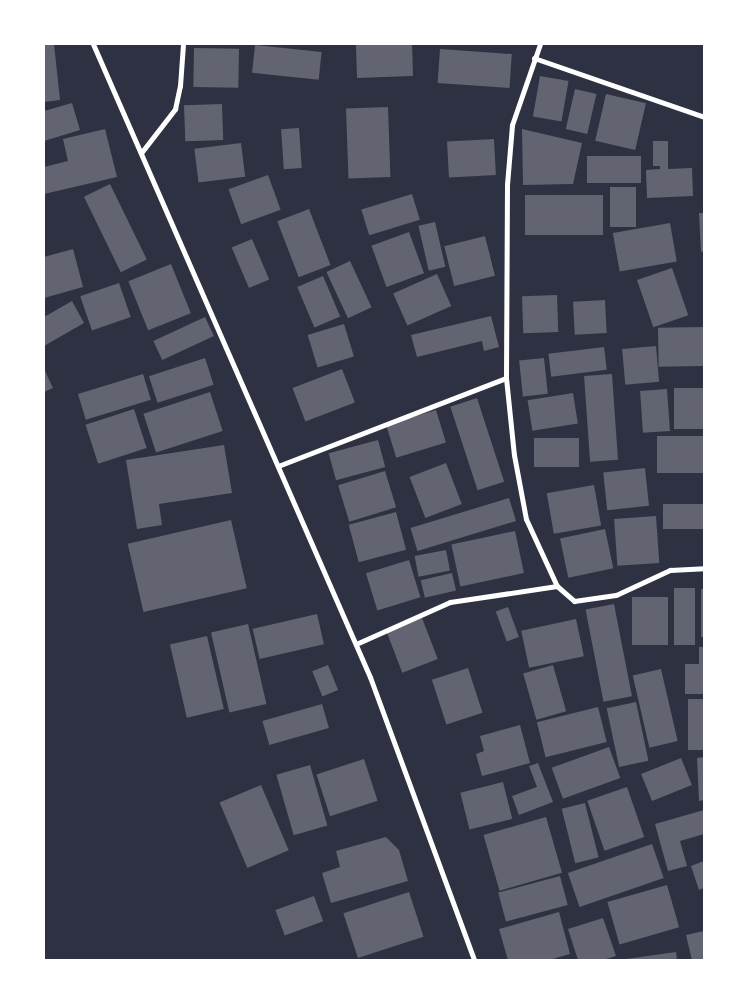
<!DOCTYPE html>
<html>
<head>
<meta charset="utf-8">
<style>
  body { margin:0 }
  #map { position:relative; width:748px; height:1004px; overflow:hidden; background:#2d3142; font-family:"Titillium Web",sans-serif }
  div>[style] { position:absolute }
  .building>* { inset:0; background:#626471; transform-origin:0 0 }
  .minor>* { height:5px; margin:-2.5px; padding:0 2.5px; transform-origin:2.5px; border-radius:2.5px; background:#fff }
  span { translate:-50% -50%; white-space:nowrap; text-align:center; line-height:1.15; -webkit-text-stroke:4.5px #fff; paint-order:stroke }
  .frame { position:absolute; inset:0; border:45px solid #fff; pointer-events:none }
</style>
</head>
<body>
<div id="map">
  <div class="building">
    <i style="clip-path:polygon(44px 44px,54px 44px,60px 100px,44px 102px)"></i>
    <i style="clip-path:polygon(391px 44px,412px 44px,413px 76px,357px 78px,356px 45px)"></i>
    <i style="left:255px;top:45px;width:67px;height:28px;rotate:6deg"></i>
    <i style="left:194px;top:48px;width:45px;height:39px;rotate:1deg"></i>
    <i style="left:440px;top:49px;width:72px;height:34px;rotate:4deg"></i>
    <i style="left:540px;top:76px;width:29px;height:41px;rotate:10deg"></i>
    <i style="left:575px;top:89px;width:22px;height:41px;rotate:13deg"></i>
    <i style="left:606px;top:94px;width:41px;height:48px;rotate:13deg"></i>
    <i style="clip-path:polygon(72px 103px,80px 130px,44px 141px,44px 111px)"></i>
    <i style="left:222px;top:104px;width:36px;height:38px;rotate:88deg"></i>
    <i style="left:388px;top:107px;width:70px;height:42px;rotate:88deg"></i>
    <i style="left:299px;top:128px;width:40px;height:18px;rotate:86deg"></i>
    <i style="clip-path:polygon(105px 129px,117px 177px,44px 194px,44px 167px,68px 161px,63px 139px)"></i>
    <i style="clip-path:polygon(522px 129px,582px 143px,573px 184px,523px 185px)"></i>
    <i style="left:494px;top:139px;width:36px;height:47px;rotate:87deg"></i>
    <i style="clip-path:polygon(653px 141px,668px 141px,668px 169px,692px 168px,693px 196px,647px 198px,646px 170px,660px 169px,660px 166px,653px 166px)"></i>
    <i style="left:241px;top:143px;width:34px;height:47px;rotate:83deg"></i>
    <i style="left:587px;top:156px;width:54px;height:27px"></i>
    <i style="left:268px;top:175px;width:37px;height:42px;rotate:70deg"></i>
    <i style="left:110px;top:184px;width:84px;height:29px;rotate:64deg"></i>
    <i style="left:610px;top:187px;width:26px;height:40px"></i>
    <i style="left:412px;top:194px;width:27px;height:53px;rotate:73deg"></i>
    <i style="left:525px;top:195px;width:78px;height:40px"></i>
    <i style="left:309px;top:209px;width:60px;height:34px;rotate:69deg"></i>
    <i style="clip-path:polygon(699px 213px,704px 213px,704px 251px,701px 252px)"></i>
    <i style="left:435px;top:222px;width:46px;height:17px;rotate:77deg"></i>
    <i style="left:670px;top:223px;width:39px;height:58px;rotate:80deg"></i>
    <i style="left:409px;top:232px;width:44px;height:40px;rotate:70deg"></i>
    <i style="left:485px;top:236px;width:41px;height:42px;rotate:76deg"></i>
    <i style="left:252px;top:239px;width:44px;height:22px;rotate:67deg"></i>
    <i style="clip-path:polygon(73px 249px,83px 287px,44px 298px,44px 257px)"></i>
    <i style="left:350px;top:261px;width:51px;height:26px;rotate:65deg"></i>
    <i style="left:171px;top:264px;width:53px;height:46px;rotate:68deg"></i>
    <i style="left:672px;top:268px;width:50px;height:37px;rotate:71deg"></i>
    <i style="left:437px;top:274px;width:35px;height:48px;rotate:66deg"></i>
    <i style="left:323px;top:276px;width:44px;height:28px;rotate:67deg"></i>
    <i style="left:119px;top:283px;width:36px;height:41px;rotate:71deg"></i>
    <i style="left:557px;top:295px;width:37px;height:35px;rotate:88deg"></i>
    <i style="left:605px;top:300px;width:33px;height:32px;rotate:87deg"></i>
    <i style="clip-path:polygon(72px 301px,84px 323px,44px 346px,44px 317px)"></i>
    <i style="clip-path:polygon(491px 316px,499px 347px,484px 351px,482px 341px,417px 357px,411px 335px)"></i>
    <i style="left:205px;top:317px;width:21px;height:57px;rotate:65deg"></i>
    <i style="left:344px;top:324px;width:34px;height:38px;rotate:73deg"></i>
    <i style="left:703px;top:327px;width:39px;height:45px;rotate:89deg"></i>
    <i style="left:656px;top:346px;width:36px;height:34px;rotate:85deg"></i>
    <i style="left:604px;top:347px;width:23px;height:56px;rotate:83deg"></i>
    <i style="left:205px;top:358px;width:28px;height:59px;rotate:72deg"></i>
    <i style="left:544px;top:358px;width:36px;height:25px;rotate:84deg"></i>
    <i style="clip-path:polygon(44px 369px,53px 388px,44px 392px)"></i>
    <i style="left:342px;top:369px;width:36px;height:53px;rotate:69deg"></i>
    <i style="left:143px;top:374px;width:27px;height:68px;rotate:73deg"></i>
    <i style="left:612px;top:374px;width:86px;height:28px;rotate:86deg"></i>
    <i style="left:704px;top:388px;width:41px;height:30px;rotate:90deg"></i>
    <i style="left:667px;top:389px;width:42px;height:27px;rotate:86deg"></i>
    <i style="left:210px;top:392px;width:41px;height:70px;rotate:72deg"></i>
    <i style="left:573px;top:393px;width:31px;height:46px;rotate:81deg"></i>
    <i style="left:477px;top:398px;width:88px;height:28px;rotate:72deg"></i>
    <i style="left:134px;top:409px;width:41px;height:51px;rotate:72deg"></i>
    <i style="left:436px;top:410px;width:34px;height:52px;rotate:73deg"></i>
    <i style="left:704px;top:436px;width:37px;height:47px;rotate:90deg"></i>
    <i style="left:534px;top:438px;width:45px;height:29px"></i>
    <i style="left:378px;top:440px;width:28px;height:51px;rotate:75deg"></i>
    <i style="clip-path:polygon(224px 445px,232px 493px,159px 504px,162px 525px,137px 529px,126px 460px)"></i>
    <i style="left:446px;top:463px;width:44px;height:39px;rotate:69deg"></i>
    <i style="left:645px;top:468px;width:38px;height:42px;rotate:84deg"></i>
    <i style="left:385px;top:471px;width:38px;height:49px;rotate:73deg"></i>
    <i style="left:594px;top:485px;width:41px;height:48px;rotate:80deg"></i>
    <i style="left:509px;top:498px;width:24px;height:103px;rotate:73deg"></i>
    <i style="left:704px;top:504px;width:25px;height:41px;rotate:90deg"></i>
    <i style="left:396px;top:512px;width:39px;height:49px;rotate:75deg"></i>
    <i style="left:656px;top:516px;width:47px;height:42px;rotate:86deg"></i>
    <i style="left:231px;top:520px;width:70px;height:106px;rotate:77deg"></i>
    <i style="left:605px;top:529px;width:40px;height:46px;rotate:78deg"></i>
    <i style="left:515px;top:531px;width:43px;height:65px;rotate:78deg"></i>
    <i style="left:446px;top:550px;width:21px;height:32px;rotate:79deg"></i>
    <i style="left:409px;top:560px;width:39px;height:45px;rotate:73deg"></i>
    <i style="left:452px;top:573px;width:18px;height:32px;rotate:77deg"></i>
    <i style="left:674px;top:588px;width:21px;height:57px"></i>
    <i style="left:701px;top:589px;width:3px;height:48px"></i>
    <i style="left:632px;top:597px;width:36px;height:48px"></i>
    <i style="left:614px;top:604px;width:94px;height:29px;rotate:79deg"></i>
    <i style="left:508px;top:607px;width:32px;height:13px;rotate:70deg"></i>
    <i style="left:317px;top:614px;width:31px;height:66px;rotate:77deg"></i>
    <i style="left:422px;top:618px;width:44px;height:38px;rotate:69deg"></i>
    <i style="left:576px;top:619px;width:38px;height:56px;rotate:78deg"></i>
    <i style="left:248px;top:624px;width:82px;height:38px;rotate:77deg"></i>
    <i style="left:207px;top:636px;width:75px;height:38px;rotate:77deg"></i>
    <i style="clip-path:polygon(699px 647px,704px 647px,704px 694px,685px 694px,685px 664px,699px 664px)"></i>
    <i style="left:328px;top:665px;width:27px;height:17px;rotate:68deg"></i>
    <i style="left:553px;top:665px;width:48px;height:31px;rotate:74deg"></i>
    <i style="left:468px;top:668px;width:47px;height:38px;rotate:72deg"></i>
    <i style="left:661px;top:669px;width:74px;height:29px;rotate:77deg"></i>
    <i style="left:688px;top:699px;width:16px;height:51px"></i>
    <i style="left:636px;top:702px;width:60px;height:30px;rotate:78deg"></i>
    <i style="left:322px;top:704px;width:25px;height:62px;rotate:74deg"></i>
    <i style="left:598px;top:707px;width:36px;height:63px;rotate:76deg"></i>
    <i style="clip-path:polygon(520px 725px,530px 763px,482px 776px,476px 754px,484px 751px,480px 736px)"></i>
    <i style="left:609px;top:747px;width:33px;height:61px;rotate:70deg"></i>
    <i style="clip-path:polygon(704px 757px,704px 800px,699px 801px,697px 758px)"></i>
    <i style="left:681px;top:758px;width:29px;height:43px;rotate:68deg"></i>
    <i style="left:364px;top:759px;width:44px;height:50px;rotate:72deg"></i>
    <i style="clip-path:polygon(538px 763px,553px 802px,519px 815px,512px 796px,537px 787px,529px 766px)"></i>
    <i style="left:310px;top:765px;width:63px;height:35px;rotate:74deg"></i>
    <i style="left:503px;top:782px;width:38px;height:44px;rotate:76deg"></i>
    <i style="left:261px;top:785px;width:71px;height:45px;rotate:67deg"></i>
    <i style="left:627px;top:787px;width:53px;height:42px;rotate:71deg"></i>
    <i style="left:585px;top:803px;width:56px;height:24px;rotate:76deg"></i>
    <i style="clip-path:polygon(704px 810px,704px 834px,680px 841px,687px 866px,668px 871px,655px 824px)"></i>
    <i style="left:546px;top:817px;width:58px;height:65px;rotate:74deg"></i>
    <i style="clip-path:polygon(386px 837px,399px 850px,408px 881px,331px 903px,322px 873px,340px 867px,336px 851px)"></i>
    <i style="left:652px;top:844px;width:36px;height:89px;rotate:71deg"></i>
    <i style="clip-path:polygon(704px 861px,704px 888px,699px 890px,691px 866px)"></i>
    <i style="left:560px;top:876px;width:30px;height:64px;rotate:75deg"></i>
    <i style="left:667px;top:885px;width:44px;height:62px;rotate:74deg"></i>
    <i style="left:409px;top:892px;width:47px;height:69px;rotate:72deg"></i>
    <i style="left:314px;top:896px;width:27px;height:41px;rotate:70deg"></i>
    <i style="clip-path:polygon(559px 912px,570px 954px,549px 960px,508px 960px,499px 929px)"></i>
    <i style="clip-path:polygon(603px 918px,616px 956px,603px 960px,578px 960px,568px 929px)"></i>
    <i style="clip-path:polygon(704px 931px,704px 960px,692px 960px,686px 935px)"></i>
    <i style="clip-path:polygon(676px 952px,677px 960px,626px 960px,626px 959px)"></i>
  </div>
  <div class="minor">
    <i style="left:93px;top:44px;width:691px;rotate:66.37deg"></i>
    <i style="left:370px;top:677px;width:302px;rotate:69.8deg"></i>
    <i style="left:540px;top:44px;width:86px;rotate:109.1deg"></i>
    <i style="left:512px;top:125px;width:59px;rotate:94.8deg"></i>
    <i style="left:507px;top:184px;width:194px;rotate:90.3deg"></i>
    <i style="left:506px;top:378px;width:77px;rotate:84.1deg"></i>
    <i style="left:514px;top:455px;width:65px;rotate:79.4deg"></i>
    <i style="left:526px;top:519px;width:74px;rotate:65.2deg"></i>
    <i style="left:534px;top:58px;width:180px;rotate:19.1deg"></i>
    <i style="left:141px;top:153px;width:56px;rotate:-52.3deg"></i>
    <i style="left:175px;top:109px;width:24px;rotate:-78deg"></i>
    <i style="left:180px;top:86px;width:42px;rotate:-85.9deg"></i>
    <i style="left:278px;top:466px;width:244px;rotate:-21.1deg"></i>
    <i style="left:356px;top:644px;width:103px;rotate:-24.1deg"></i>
    <i style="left:450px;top:602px;width:108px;rotate:-8.5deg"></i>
    <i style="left:557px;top:586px;width:23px;rotate:41deg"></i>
    <i style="left:574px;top:601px;width:42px;rotate:-8.1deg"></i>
    <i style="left:616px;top:595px;width:60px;rotate:-24.8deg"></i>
    <i style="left:670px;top:570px;width:34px;rotate:-3deg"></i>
  </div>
  <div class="frame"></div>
</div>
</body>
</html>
